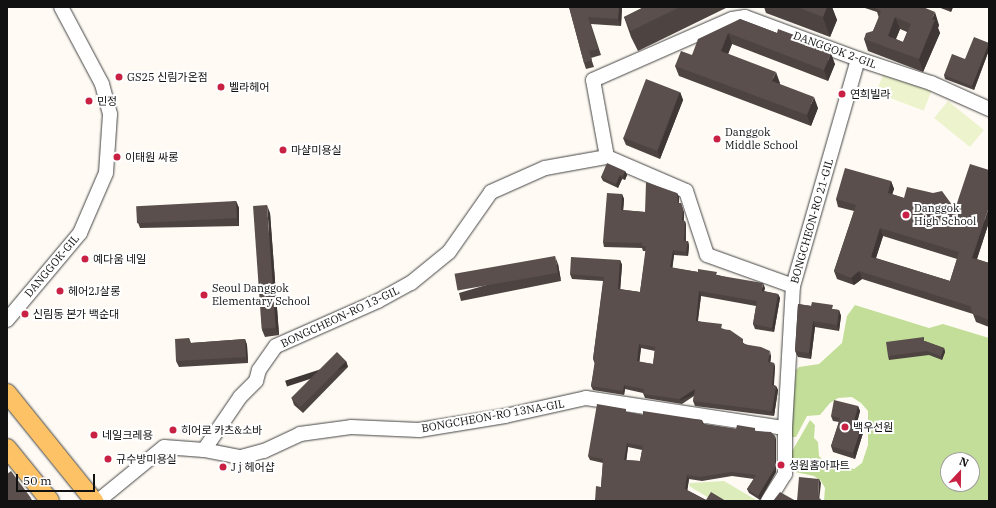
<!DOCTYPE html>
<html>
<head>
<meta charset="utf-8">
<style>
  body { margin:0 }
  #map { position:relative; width:996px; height:508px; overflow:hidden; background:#fffbf4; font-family:"IBM Plex Serif","Noto Sans KR",serif }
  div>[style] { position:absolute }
  .green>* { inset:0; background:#dcecbb }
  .forest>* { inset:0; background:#c3de99 }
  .pitch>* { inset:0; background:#ecf3cd; transform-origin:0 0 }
  .roads { filter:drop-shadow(0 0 1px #444) drop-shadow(0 0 1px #444) }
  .minor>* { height:14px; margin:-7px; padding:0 7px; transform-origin:7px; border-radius:7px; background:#fff }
  .major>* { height:18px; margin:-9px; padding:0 9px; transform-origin:9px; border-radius:9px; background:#fdc166 }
  .wall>* { inset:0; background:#4d4441 }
  .shaded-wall>* { inset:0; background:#3f3735; transform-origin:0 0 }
  .building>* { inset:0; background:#5a4f4c; transform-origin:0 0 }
  .dots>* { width:11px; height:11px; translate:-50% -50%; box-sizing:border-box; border:2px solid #fff; border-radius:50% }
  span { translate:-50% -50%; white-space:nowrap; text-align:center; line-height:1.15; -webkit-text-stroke:4px #fff; paint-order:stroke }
  .street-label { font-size:11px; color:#111 }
  .poi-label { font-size:11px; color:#111 }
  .left { translate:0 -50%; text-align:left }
  .frame { position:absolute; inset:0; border:8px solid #111; pointer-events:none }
  .north { position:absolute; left:940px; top:452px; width:40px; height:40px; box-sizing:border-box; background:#fff; border:1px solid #a0a0a0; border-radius:50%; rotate:22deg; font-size:11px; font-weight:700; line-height:16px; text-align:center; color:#111 }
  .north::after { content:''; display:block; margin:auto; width:14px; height:18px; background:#c82143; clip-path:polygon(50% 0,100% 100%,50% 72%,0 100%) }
  .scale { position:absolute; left:16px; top:474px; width:79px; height:18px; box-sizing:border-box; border:2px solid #111; border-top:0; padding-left:5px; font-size:12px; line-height:14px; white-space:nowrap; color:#111; -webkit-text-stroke:3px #fff; paint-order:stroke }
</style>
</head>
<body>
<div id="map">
  <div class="green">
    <i style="clip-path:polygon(724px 481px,758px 501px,724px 501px,709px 498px,689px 486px,690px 483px)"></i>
  </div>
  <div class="forest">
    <i style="clip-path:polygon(evenodd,855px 305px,929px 328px,943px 324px,989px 338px,989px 501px,824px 501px,825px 488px,821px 481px,814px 476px,795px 472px,791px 468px,791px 453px,810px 420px,815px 425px,814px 438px,818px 442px,819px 456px,825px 462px,854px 469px,862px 463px,868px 445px,868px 411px,861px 403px,852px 397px,838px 398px,830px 403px,820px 415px,807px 416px,796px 437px,791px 437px,796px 370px,799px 367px,819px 364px,842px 343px,847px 316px,855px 305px,948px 460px,972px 460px,972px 484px,948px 484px,948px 460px)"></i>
  </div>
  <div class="pitch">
    <i style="left:884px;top:72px;width:51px;height:22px;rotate:21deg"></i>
    <i style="left:948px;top:101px;width:46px;height:22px;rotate:39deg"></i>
  </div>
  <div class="roads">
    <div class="minor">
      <i style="left:607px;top:157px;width:78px;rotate:-100.3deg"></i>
      <i style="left:593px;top:80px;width:152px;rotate:-23.7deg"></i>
      <i style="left:732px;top:19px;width:13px;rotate:-9deg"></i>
      <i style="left:745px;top:17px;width:121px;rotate:20.4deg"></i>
      <i style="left:858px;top:59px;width:77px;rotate:18.2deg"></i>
      <i style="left:931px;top:83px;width:64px;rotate:24.1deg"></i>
      <i style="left:7px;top:320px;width:114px;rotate:-50deg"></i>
      <i style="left:80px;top:233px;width:65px;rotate:-66.6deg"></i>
      <i style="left:106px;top:173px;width:59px;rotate:-86.1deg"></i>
      <i style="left:110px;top:114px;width:31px;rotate:-105deg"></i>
      <i style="left:102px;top:84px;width:87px;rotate:-118deg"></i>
      <i style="left:204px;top:450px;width:38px;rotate:11deg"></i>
      <i style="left:241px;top:457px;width:24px;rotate:-15deg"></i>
      <i style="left:264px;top:451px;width:40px;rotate:-25deg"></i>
      <i style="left:300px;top:434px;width:51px;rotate:-7.8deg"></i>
      <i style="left:351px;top:427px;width:68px;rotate:2.5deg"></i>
      <i style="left:419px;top:430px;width:87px;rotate:-9.2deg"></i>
      <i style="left:505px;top:416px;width:83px;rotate:-12.5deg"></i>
      <i style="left:586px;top:398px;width:201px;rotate:8.6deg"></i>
      <i style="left:98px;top:501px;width:85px;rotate:-39.3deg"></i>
      <i style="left:164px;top:447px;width:40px;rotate:4.3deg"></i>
      <i style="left:204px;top:450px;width:64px;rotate:-55.8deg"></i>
      <i style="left:240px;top:397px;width:23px;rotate:-45deg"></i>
      <i style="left:256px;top:381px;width:11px;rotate:-75deg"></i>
      <i style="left:259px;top:370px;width:29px;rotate:-55deg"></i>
      <i style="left:276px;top:346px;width:111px;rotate:-23.8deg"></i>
      <i style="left:378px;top:301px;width:38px;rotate:-29deg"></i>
      <i style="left:411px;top:283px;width:49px;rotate:-39.2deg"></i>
      <i style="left:449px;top:252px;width:73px;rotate:-55deg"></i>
      <i style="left:491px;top:192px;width:59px;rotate:-24deg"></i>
      <i style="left:545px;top:168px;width:63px;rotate:-10.1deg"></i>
      <i style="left:607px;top:157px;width:86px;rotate:23.3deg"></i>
      <i style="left:686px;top:191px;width:67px;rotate:71.8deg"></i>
      <i style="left:707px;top:255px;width:91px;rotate:19.8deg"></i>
      <i style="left:768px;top:501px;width:32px;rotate:-58deg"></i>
      <i style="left:785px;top:474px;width:46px;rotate:-90deg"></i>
      <i style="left:785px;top:428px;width:142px;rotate:-86.8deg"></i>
      <i style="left:793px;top:286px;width:236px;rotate:-74deg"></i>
    </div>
    <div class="major">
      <i style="left:7px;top:393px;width:139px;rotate:51.1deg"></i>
      <i style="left:7px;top:448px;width:68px;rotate:50.9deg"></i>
    </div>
  </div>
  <div class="wall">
    <i style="clip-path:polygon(569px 7px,622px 7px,621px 26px,591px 24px,601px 55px,591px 58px,594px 67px,586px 69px,584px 63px)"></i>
    <i style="clip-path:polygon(644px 7px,728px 7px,638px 51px,631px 37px,624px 17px)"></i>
    <i style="clip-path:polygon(764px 7px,832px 7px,837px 20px,830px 37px,766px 13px)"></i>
    <i style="clip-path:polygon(evenodd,862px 7px,923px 7px,939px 25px,938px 28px,940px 33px,923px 72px,868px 51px,864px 39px,873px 31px,879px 18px,877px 12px,862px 7px,900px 29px,907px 32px,903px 42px,896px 39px,900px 29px)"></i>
    <i style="clip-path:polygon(938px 7px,953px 7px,951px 12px)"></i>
    <i style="clip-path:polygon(740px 19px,777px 33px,797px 36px,799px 41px,835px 64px,828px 81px,732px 44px,728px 54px,780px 83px,779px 84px,818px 108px,811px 126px,679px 76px,675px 66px,692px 55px)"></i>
    <i style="clip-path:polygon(989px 43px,989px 50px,974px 90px,945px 79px,944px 75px)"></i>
    <i style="clip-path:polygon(680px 92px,683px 100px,660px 159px,626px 145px,623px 138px)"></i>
    <i style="clip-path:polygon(625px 171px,627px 175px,625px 180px,622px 179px,618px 188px,603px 181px,601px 177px)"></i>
    <i style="clip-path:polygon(evenodd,891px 181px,894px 189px,892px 194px,904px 198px,955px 209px,989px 222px,977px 259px,989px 263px,989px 327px,976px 322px,973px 314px,862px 279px,854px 285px,837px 279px,834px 271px,854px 211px,838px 207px,836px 199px,891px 181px,883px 236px,957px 259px,950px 281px,876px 258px,883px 236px)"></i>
    <i style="clip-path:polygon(evenodd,677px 193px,679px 197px,679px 203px,681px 203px,684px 213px,684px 221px,685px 221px,686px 225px,686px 241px,688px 241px,689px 246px,688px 256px,674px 255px,672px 268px,718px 275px,765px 288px,764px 291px,778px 294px,780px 298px,774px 332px,755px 329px,753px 324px,756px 306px,701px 296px,698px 321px,724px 329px,745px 344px,771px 356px,770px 362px,774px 363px,775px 367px,774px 385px,776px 386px,778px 390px,774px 416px,695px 406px,693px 401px,694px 396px,682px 404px,645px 398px,643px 393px,625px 389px,624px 395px,593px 390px,591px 386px,595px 364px,593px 359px,603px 281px,572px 279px,570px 274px,620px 260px,622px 265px,620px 289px,640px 292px,646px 251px,643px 251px,642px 248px,604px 247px,603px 242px,622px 194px,624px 199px,623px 210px,645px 212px,677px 193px,641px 348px,655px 351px,653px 364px,639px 362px,641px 348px)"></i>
    <i style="clip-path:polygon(236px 201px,239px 208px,239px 226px,140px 228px,137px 220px)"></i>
    <i style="clip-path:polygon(270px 213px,279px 335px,265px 337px,262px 330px)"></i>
    <i style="clip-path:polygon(558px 264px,561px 281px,461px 301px,459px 293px)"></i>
    <i style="clip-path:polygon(798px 304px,839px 310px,841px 316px,839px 331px,815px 327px,811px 359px,798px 357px,795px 351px)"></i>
    <i style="clip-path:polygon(189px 338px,191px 343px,245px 339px,247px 345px,248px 363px,179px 367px,176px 361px)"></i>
    <i style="clip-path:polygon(925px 341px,944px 348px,945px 352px,942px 360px,929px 355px,889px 360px,888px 356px)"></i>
    <i style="clip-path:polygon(346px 361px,348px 367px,303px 413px,294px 405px,292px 399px)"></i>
    <i style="clip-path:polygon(858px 406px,860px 411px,856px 426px,861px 428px,863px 433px,855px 459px,833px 452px,831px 446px,839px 422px,833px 421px,831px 416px)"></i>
    <i style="clip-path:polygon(evenodd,627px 412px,643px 415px,702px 420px,704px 424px,736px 429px,756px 431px,775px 436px,776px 440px,776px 472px,760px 500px,749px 493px,747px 489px,754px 479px,732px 476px,702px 481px,689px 479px,687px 490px,706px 500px,726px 501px,595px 501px,601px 487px,603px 463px,590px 460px,588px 456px,627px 412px,628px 447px,642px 450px,640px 461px,626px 460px,628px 447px)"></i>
  </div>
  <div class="shaded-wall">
    <i style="clip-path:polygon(619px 7px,622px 7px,621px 26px,618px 19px)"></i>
    <i style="clip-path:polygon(827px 7px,832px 7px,837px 20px,830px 37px,823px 17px)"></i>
    <i style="clip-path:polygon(949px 7px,953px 7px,951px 12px)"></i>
    <i style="clip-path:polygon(935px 12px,939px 25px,938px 28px,940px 33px,923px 72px,919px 59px,932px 19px)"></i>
    <i style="clip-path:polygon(895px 17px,900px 29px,892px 48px,888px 36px)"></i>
    <i style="clip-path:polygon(728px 33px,732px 44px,725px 62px,721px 51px)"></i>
    <i style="clip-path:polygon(989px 43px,989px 50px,974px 90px,972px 86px)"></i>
    <i style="clip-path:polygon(831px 53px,835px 64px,828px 81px,824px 70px)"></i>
    <i style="clip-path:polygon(776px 72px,780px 83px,776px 92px,772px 81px)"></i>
    <i style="clip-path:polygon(680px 92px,683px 100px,660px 159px,658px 151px)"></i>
    <i style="clip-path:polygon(814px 97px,818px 108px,811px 126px,807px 115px)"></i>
    <i style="clip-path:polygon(625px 171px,627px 175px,625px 180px,623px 176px)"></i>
    <i style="clip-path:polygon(620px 175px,622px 179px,618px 188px,616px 184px)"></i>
    <i style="clip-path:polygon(891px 181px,894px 189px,890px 201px,888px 193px)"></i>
    <i style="clip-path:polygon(677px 193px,679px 197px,679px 207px,678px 203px)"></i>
    <i style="clip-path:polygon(622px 194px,624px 199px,623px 214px,621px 210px)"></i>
    <i style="clip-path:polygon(236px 201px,239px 208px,239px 226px,237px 218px)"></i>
    <i style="clip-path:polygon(267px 205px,270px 213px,279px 335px,276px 328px)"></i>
    <i style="clip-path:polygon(989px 207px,989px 222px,975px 265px,972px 258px)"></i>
    <i style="clip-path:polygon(683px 209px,684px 213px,683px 225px,682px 220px)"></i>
    <i style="clip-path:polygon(685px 221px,686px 225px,685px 245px,684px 241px)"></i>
    <i style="clip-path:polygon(880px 228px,883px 236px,874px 264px,871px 257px)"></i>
    <i style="clip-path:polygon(688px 241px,689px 246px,688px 256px,686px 252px)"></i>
    <i style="clip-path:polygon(673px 250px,674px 255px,672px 272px,670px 267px)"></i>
    <i style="clip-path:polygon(555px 256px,558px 264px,561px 281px,558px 273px)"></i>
    <i style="clip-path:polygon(620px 260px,622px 265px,620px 293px,618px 289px)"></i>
    <i style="clip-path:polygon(859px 271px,862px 279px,854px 285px,851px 278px)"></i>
    <i style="clip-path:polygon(763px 283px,765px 288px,763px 295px,762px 291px)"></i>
    <i style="clip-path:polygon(699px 291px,701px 296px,697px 325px,696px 321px)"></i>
    <i style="clip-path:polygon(778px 294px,780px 298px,774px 332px,772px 328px)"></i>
    <i style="clip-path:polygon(839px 310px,841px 316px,839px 331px,837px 325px)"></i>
    <i style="clip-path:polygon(813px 321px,815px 327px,811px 359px,809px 353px)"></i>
    <i style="clip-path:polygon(245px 339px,247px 345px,248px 363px,246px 357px)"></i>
    <i style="clip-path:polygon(639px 344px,641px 348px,639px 366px,637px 361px)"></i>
    <i style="clip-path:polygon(944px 348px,945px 352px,942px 360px,941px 356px)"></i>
    <i style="clip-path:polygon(770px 351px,771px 356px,770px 367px,768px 362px)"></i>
    <i style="left:346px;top:361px;width:6px;height:64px;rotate:72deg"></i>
    <i style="clip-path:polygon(774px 363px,775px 367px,773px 390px,772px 385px)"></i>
    <i style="clip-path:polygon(624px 385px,625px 389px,624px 395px,623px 391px)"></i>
    <i style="clip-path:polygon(776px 386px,778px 390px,774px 416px,772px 411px)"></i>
    <i style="left:695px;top:389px;width:5px;height:18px;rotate:68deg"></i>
    <i style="clip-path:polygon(858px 406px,860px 411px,855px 431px,853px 425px)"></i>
    <i style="clip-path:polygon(861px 428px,863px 433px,855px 459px,853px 453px)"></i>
    <i style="clip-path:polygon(775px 436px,776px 440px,776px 472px,760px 500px,758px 496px)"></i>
    <i style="clip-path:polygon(627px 443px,628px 447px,626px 464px,624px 460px)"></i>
    <i style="clip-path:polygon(687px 475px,689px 479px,687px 493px,685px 489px)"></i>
    <i style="clip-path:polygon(819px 479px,821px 483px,819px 501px,818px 498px)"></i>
    <i style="clip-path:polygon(31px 498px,32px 501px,27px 501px)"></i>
  </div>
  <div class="building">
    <i style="clip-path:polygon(569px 7px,619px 7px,618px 19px,588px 17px,598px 49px,589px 51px,592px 60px,584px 63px)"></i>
    <i style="clip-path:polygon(644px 7px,680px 7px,631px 31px,624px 17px)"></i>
    <i style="clip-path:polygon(797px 7px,827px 7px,823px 17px)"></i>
    <i style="clip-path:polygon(evenodd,877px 7px,923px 7px,935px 12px,932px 19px,935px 20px,919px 59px,864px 39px,866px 33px,873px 31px,881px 11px,876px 9px,877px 7px,895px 17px,911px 24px,903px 42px,888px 36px,895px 17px)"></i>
    <i style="clip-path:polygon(740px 19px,777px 33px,778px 29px,797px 36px,796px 40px,831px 53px,824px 70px,728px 33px,721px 51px,776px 72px,772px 81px,814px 97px,807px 115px,675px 66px,681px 51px,692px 55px,698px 39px)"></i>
    <i style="clip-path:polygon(974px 37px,989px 43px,972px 86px,944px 75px,952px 54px,965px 59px)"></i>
    <i style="left:646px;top:79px;width:36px;height:63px;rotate:21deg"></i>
    <i style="clip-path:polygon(607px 163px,625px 171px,623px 176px,620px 175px,616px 184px,601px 177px)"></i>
    <i style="clip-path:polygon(evenodd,970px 164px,989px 170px,989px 207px,972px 258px,989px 263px,989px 320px,973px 314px,970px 306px,859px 271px,851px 278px,834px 271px,856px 205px,836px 199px,845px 168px,891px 181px,888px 193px,904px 198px,907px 187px,933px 193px,942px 191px,955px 209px,970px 164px,880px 228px,959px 252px,950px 281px,871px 257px,880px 228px)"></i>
    <i style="clip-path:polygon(evenodd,646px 182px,677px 193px,678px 203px,681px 203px,683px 209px,682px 220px,685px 221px,684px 241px,688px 241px,686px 252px,673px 250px,670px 267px,698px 272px,698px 269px,717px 272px,716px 275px,763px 283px,762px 291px,778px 294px,772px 328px,753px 324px,757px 301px,699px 291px,696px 321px,722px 324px,721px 329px,730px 330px,743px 339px,743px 344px,761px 347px,770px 351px,768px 362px,774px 363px,772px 385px,776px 386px,772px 411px,693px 401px,695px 389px,680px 399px,643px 394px,644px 389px,624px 385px,623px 391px,591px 386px,595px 360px,593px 359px,604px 277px,570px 274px,571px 257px,620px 260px,618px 289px,640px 292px,646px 246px,642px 246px,642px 243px,603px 242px,607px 193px,622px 194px,621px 210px,645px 212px,646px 182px,639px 344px,655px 347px,653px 364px,637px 361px,639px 344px)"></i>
    <i style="left:236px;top:201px;width:17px;height:100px;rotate:87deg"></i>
    <i style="left:267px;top:205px;width:123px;height:14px;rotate:86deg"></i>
    <i style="left:555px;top:256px;width:17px;height:102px;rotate:80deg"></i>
    <i style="clip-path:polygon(812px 302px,833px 305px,832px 309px,839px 310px,837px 325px,813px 321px,809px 353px,795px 351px,798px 304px,811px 306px)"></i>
    <i style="clip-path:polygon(924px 337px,924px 341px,944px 348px,941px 356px,927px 351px,888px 356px,886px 342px)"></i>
    <i style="clip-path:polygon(189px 338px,190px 343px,245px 339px,246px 357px,176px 361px,175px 339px)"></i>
    <i style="left:337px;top:352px;width:13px;height:65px;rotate:45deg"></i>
    <i style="clip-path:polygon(834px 400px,858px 406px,853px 425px,861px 428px,853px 453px,831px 446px,840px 418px,831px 416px)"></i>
    <i style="clip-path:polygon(evenodd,597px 404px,626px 409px,626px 412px,643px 415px,643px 411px,702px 420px,702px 424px,736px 429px,737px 425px,755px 428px,755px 431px,771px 432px,775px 436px,775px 468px,758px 496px,747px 489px,756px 475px,731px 472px,700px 477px,687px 475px,685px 489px,706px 500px,711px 492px,726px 501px,595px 501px,596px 486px,601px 487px,603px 459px,588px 456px,597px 404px,627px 443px,643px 446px,640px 461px,624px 460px,627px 443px)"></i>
    <i style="clip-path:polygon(11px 471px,31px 498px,27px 501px,7px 501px,7px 474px)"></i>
    <i style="clip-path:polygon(799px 477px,819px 479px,818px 498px,821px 499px,820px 501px,797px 501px)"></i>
    <i style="clip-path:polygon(780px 492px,796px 501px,773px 501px)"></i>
  </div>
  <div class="dots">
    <i style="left:119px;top:77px;background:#c82143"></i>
    <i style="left:221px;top:87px;background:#c82143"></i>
    <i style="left:842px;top:94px;background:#c82143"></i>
    <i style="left:89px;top:101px;background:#c82143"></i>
    <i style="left:717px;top:139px;background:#c82143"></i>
    <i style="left:283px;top:150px;background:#c82143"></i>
    <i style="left:117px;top:157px;background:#c82143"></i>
    <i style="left:906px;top:215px;background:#c82143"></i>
    <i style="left:85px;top:259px;background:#c82143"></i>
    <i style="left:60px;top:291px;background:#c82143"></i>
    <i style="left:204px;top:295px;background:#c82143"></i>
    <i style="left:25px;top:314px;background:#c82143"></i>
    <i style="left:845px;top:427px;background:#c82143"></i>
    <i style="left:173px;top:430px;background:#c82143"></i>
    <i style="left:94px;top:435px;background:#c82143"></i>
    <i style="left:108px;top:459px;background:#c82143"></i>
    <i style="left:781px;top:465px;background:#c82143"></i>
    <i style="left:223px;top:467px;background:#c82143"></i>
  </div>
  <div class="street-label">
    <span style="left:835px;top:50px;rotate:20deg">DANGGOK 2-GIL</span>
    <span style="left:812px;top:221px;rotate:-74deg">BONGCHEON-RO 21-GIL</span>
    <span style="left:52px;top:266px;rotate:-50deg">DANGGOK-GIL</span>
    <span style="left:340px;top:317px;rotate:-25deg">BONGCHEON-RO 13-GIL</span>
    <span style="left:493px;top:416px;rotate:-10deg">BONGCHEON-RO 13NA-GIL</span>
  </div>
  <div class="poi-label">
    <span class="left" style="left:127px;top:77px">GS25 신림가온점</span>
    <span class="left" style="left:229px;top:87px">벨라헤어</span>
    <span class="left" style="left:850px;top:94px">연희빌라</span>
    <span class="left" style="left:97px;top:101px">민정</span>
    <span class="left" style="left:725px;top:139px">Danggok<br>Middle School</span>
    <span class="left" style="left:291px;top:150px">마샬미용실</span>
    <span class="left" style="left:125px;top:157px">이태원 싸롱</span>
    <span class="left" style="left:914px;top:215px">Danggok<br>High School</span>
    <span class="left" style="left:93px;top:259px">예다움 네일</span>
    <span class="left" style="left:212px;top:295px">Seoul Danggok<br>Elementary School</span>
    <span class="left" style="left:68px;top:291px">헤어2J살롱</span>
    <span class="left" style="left:33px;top:314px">신림동 본가 백순대</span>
    <span class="left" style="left:853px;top:427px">백우선원</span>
    <span class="left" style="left:181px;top:430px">히어로 카츠&amp;소바</span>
    <span class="left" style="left:102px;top:435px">네일크레용</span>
    <span class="left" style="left:116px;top:459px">규수방미용실</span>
    <span class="left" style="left:789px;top:465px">성원홈아파트</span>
    <span class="left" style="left:231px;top:467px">J j 헤어샵</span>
  </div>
  <div class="frame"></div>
  <div class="north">N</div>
  <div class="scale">50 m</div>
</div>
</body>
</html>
